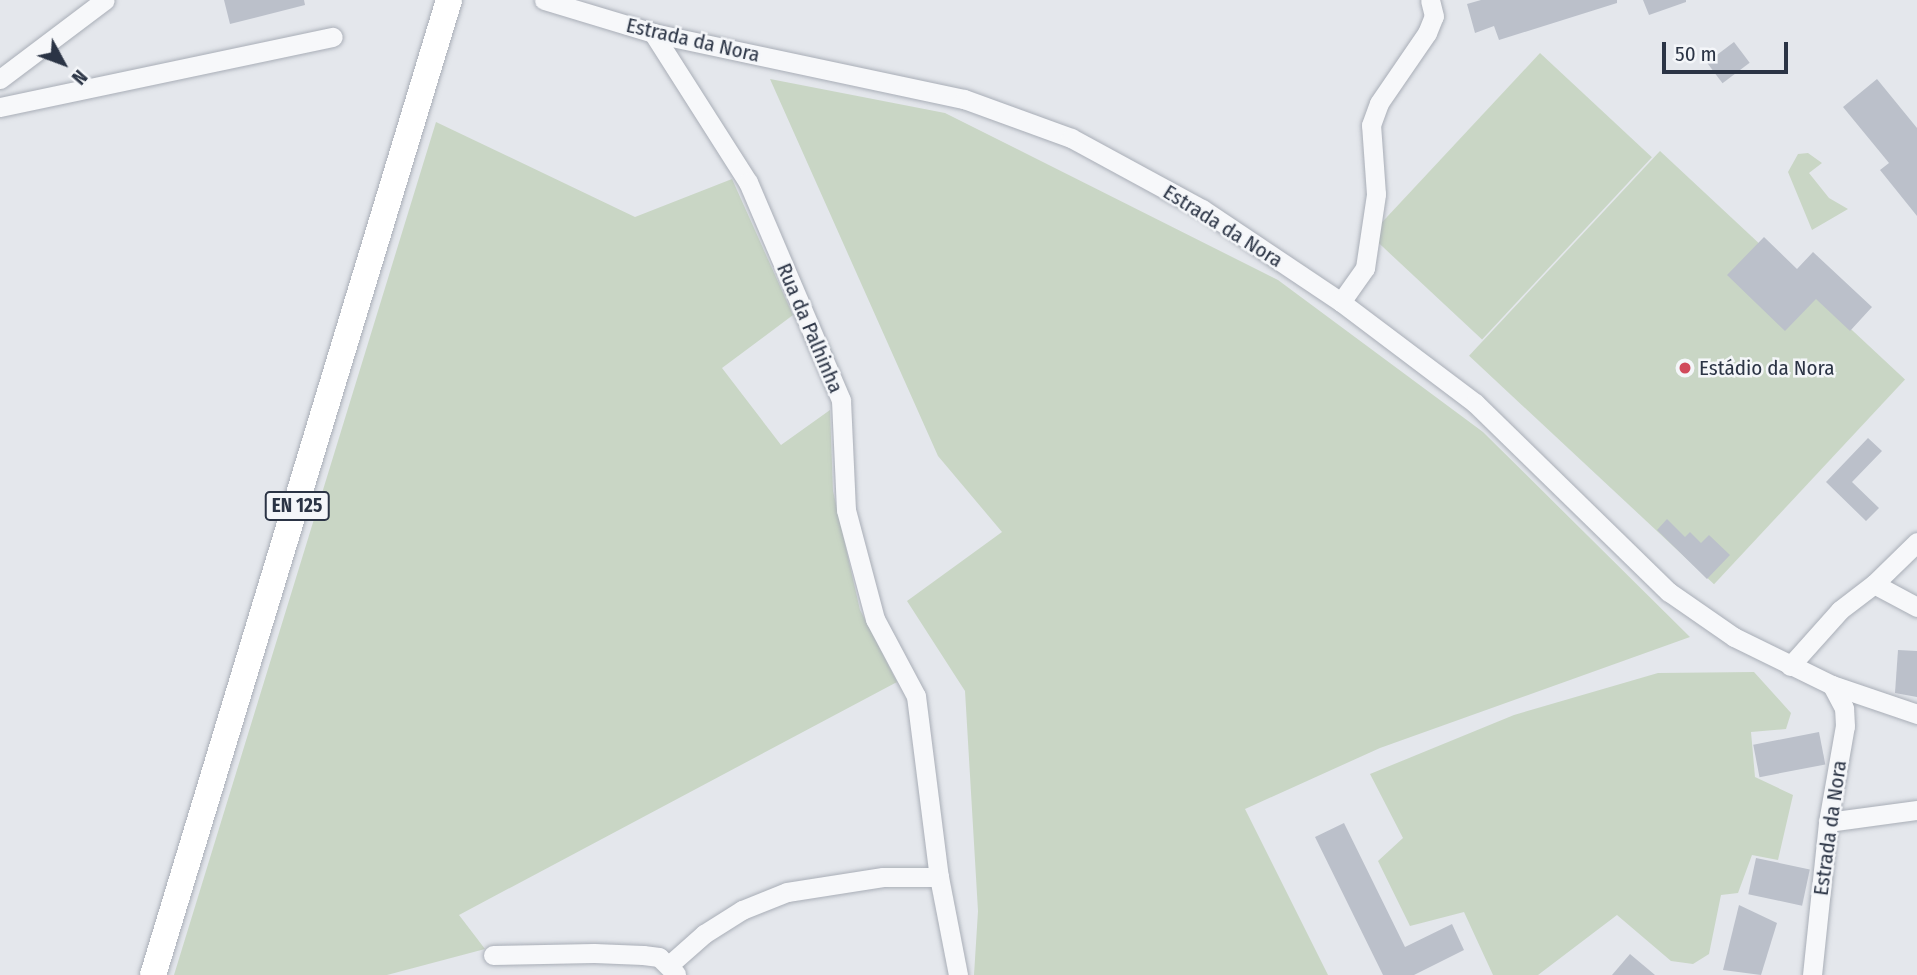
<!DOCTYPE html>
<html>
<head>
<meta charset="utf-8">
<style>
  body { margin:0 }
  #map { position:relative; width:1917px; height:975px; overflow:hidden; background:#e4e7ec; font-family:"Fira Sans Condensed",sans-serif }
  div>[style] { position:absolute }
  .green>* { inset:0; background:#c9d6c5; transform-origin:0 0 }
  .building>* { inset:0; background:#bbc0ca; transform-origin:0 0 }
  .roads { filter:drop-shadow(0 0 2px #a9aeb7) drop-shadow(0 0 2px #a9aeb7) }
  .minor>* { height:19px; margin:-9.5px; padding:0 9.5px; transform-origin:9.5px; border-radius:9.5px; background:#f7f8fa }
  .major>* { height:26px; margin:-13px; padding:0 13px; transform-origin:13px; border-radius:13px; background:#fff }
  .dots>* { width:19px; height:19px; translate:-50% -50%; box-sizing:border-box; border:4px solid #f4f6f9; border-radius:50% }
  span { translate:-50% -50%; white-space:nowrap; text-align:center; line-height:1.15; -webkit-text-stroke:5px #f4f6f9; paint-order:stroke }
  .shield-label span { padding:2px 5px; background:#f4f6f9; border:2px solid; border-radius:5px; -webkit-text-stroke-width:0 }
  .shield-label { font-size:19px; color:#2b3445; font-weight:700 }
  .street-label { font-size:21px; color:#2b3445 }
  .poi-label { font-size:21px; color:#2b3445 }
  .left { translate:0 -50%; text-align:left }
  .north { position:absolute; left:28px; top:28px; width:70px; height:70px; -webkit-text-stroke:5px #f4f6f9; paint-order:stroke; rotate:131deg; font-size:19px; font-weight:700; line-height:28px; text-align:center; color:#2b3445 }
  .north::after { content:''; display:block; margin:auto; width:24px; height:32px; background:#2b3445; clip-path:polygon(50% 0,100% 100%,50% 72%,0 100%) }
  .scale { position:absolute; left:1662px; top:42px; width:126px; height:32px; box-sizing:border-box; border:4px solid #2b3445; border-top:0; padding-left:9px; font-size:21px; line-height:24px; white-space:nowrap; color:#2b3445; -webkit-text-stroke:5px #f4f6f9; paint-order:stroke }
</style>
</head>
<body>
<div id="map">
  <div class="green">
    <i style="left:1540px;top:53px;width:153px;height:249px;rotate:43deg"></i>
    <i style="clip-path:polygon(770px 79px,945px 113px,1278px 280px,1483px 432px,1690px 637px,1380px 748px,1245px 809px,1328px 975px,974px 975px,978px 911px,965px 691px,907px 601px,1002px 532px,938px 456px)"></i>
    <i style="clip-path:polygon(436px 122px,635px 217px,732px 179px,793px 315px,722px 368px,781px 445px,830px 410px,833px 491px,860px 610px,897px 682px,459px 915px,485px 949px,387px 975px,174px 975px)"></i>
    <i style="left:1660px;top:151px;width:335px;height:280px;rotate:43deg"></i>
    <i style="clip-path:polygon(1808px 153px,1822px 163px,1809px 173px,1829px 198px,1848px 209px,1812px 230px,1788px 172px,1798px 154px)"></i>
    <i style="clip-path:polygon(1754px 672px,1791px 713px,1786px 729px,1751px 732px,1755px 777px,1793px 795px,1778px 860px,1752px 855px,1738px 893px,1721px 895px,1709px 954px,1693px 964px,1671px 961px,1617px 915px,1538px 975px,1493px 975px,1464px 912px,1410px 926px,1378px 861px,1403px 838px,1370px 774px,1514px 715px,1658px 673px)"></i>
  </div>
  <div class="building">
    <i style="clip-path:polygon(224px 0,304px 0,305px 5px,230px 24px)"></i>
    <i style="clip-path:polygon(1481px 0,1617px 0,1617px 3px,1499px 40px,1494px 26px,1475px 33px,1467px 4px)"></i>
    <i style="clip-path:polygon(1643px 0,1686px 0,1686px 2px,1649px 15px)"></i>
    <i style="left:1734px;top:42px;width:26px;height:34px;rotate:53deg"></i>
    <i style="clip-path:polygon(1877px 79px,1917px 128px,1917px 216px,1880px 170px,1889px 163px,1843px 107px)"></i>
    <i style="clip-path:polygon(1764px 237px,1797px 269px,1813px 252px,1872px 307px,1850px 331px,1816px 299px,1785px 331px,1727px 275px)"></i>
    <i style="clip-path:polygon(1868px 438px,1882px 451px,1852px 482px,1879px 508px,1866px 521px,1826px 482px)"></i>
    <i style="clip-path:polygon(1667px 519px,1685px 537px,1690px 532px,1701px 543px,1709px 535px,1730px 555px,1707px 579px,1657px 530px)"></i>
    <i style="clip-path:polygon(1898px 650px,1917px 651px,1917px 697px,1895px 693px)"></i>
    <i style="left:1819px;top:732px;width:33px;height:67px;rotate:79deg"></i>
    <i style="clip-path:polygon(1344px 823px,1405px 947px,1452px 924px,1464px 950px,1414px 975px,1383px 975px,1315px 837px)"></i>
    <i style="left:1756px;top:858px;width:55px;height:37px;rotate:12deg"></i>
    <i style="clip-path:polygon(1739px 905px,1777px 923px,1761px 975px,1723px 970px)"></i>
    <i style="clip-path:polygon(1630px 954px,1655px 975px,1612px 975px)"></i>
  </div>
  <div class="roads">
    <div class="minor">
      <i style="left:544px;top:0;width:114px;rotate:16.8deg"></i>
      <i style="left:653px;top:33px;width:318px;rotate:12deg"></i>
      <i style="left:964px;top:99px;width:114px;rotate:20deg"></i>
      <i style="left:1071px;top:138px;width:149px;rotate:28.5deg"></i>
      <i style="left:1202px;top:209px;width:167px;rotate:33.8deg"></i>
      <i style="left:1341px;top:302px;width:168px;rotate:37deg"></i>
      <i style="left:1475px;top:403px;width:271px;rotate:44.3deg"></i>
      <i style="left:1669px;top:592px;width:79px;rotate:34.7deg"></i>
      <i style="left:1734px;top:637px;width:109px;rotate:26.1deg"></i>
      <i style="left:1832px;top:685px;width:90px;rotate:18.8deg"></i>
      <i style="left:653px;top:33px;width:177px;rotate:57.5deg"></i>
      <i style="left:748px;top:182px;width:237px;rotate:66.9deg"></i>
      <i style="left:841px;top:400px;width:110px;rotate:87.4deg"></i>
      <i style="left:846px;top:510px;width:113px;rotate:75.1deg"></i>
      <i style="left:875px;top:619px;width:87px;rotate:62deg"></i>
      <i style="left:916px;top:696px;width:182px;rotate:82.8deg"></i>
      <i style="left:939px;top:877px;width:100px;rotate:79deg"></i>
      <i style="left:0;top:79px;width:131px;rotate:-37deg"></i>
      <i style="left:0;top:107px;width:340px;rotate:-11.9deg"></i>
      <i style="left:1341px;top:302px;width:42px;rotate:-54.8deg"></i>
      <i style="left:1365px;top:268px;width:75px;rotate:-81.5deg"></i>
      <i style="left:1376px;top:194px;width:69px;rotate:-94.1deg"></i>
      <i style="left:1371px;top:125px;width:23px;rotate:-70deg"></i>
      <i style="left:1379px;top:103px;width:85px;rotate:-55.6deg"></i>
      <i style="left:1427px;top:33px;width:18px;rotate:-68deg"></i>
      <i style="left:1434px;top:16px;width:16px;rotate:-104deg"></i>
      <i style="left:1874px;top:584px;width:49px;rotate:28.1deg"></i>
      <i style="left:1790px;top:666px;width:75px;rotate:-48.2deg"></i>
      <i style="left:1840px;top:610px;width:43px;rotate:-37.4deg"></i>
      <i style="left:1874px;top:584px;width:60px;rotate:-44.3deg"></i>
      <i style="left:1828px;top:822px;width:90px;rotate:-7.7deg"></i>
      <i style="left:493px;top:955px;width:101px;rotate:-1.1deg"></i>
      <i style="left:594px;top:953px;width:49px;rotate:2.3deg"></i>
      <i style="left:643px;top:955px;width:16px;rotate:7deg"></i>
      <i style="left:659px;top:957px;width:24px;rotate:45deg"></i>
      <i style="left:669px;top:965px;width:47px;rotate:-41.5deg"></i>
      <i style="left:704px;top:934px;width:45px;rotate:-32.3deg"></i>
      <i style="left:742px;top:910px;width:48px;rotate:-21.8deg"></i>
      <i style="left:787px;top:892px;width:97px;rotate:-8.9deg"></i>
      <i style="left:883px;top:877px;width:56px"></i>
      <i style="left:1812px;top:975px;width:154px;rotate:-84deg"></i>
      <i style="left:1828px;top:822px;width:97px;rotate:-80deg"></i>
      <i style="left:1845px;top:726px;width:18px;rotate:-93deg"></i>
      <i style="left:1844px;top:708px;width:26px;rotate:-118deg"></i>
    </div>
    <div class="major">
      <i style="left:153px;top:975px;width:1019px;rotate:-73.11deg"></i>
    </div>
  </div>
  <div class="dots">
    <i style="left:1685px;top:368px;background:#d1495b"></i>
  </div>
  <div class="shield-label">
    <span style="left:297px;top:506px">EN 125</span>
  </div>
  <div class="street-label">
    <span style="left:693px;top:40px;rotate:13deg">Estrada da Nora</span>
    <span style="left:1223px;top:226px;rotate:32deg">Estrada da Nora</span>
    <span style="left:810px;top:328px;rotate:67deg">Rua da Palhinha</span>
    <span style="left:1830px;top:828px;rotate:-82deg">Estrada da Nora</span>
  </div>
  <div class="poi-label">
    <span class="left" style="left:1699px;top:368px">Estádio da Nora</span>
  </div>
  <div class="north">N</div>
  <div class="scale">50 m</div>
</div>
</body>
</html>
